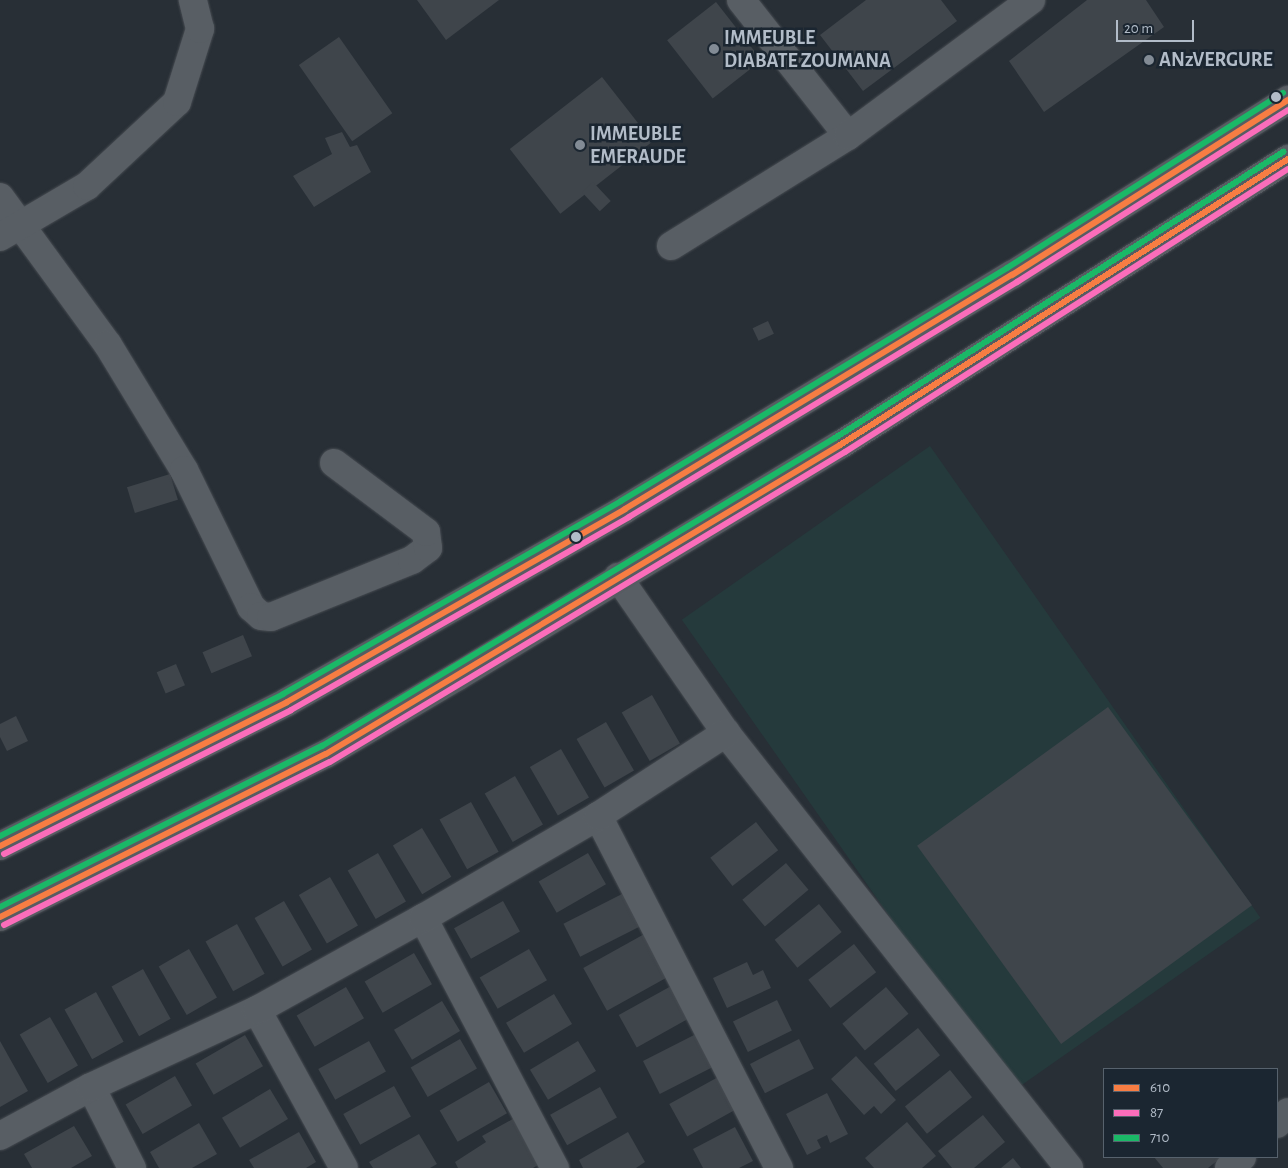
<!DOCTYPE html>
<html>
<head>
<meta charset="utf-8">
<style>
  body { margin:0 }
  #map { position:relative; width:1288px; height:1168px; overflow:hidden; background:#282f36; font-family:"Alegreya Sans",sans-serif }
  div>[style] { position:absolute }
  .green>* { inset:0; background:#253a3c; transform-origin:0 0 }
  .building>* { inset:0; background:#3f454b; transform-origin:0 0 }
  .roads { filter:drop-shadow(0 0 1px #464b51) drop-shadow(0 0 1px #464b51) }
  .street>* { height:28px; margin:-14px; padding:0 14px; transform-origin:14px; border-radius:14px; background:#585e64 }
  .secondary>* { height:28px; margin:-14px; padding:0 14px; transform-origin:14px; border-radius:14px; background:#575c62 }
  .bus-1>* { height:6px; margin:-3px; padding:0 3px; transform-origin:3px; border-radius:3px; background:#f77d43 }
  .bus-2>* { height:6px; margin:-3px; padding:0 3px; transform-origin:3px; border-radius:3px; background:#fb6dba }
  .bus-3>* { height:6px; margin:-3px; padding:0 3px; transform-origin:3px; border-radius:3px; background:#1ab867 }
  .dots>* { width:14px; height:14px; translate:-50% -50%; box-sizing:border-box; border:2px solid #1b2631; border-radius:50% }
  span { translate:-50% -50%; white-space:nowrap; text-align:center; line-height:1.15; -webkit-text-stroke:5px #1b2631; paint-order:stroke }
  .poi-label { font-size:20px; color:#b2bcc8; font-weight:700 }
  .left { translate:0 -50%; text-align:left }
  .legend { position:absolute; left:1103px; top:1068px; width:175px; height:90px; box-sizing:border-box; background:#1b2631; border:1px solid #57626d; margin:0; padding:6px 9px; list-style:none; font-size:15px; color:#b2bcc8 }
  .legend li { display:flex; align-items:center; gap:10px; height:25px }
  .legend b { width:25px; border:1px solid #57626d }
  .scale { position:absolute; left:1116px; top:20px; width:78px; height:22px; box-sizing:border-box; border:2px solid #b2bcc8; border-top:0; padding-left:6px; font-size:15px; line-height:18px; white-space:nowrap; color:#b2bcc8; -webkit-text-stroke:4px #1b2631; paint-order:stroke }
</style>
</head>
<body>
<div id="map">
  <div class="green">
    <i style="left:930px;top:446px;width:576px;height:303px;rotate:55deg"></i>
  </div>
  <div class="building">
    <i style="clip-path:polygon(417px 0,499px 0,446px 40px)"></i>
    <i style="clip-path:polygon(866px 0,941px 0,957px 21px,863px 91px,820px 35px)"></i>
    <i style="clip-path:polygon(1087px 0,1146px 0,1164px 27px,1044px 112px,1009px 61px)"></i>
    <i style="left:716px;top:2px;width:74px;height:62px;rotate:52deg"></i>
    <i style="left:339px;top:37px;width:93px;height:49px;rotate:55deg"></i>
    <i style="left:602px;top:77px;width:82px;height:117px;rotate:52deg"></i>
    <i style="clip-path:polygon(342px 132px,350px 147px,357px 145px,371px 172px,314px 207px,293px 176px,332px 154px,325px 138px)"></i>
    <i style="left:593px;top:182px;width:26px;height:15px;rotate:47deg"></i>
    <i style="left:768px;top:321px;width:14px;height:17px;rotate:65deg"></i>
    <i style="left:170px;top:474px;width:27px;height:45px;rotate:73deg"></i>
    <i style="left:243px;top:635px;width:23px;height:44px;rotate:67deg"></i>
    <i style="left:176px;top:664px;width:23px;height:21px;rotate:67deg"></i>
    <i style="left:652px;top:695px;width:56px;height:35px;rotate:60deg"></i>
    <i style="left:1108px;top:707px;width:245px;height:236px;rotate:54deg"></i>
    <i style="clip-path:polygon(16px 716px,28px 741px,7px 751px,0 737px,0 724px)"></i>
    <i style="left:606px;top:722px;width:56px;height:34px;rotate:60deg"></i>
    <i style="left:561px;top:749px;width:56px;height:36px;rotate:60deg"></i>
    <i style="left:515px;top:776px;width:56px;height:35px;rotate:60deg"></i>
    <i style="left:471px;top:802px;width:57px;height:36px;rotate:61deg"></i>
    <i style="left:756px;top:822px;width:36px;height:58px;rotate:52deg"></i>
    <i style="left:422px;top:828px;width:57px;height:34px;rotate:59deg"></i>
    <i style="left:378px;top:853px;width:56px;height:35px;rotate:60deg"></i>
    <i style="left:588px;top:853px;width:36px;height:57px;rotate:60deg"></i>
    <i style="left:786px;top:863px;width:35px;height:57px;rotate:50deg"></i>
    <i style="left:330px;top:877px;width:56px;height:36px;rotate:60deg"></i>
    <i style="left:624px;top:893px;width:37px;height:68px;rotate:63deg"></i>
    <i style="left:284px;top:901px;width:56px;height:34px;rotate:60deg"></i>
    <i style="left:503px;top:901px;width:35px;height:56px;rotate:61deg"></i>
    <i style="left:819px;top:904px;width:36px;height:57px;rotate:51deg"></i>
    <i style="left:237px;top:924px;width:57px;height:36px;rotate:61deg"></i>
    <i style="left:648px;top:932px;width:49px;height:74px;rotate:61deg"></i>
    <i style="left:854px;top:944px;width:36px;height:58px;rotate:52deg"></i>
    <i style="left:189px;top:949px;width:56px;height:35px;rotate:60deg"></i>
    <i style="left:529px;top:949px;width:36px;height:57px;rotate:60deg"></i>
    <i style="left:414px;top:953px;width:36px;height:57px;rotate:60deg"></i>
    <i style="clip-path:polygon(747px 962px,753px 975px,763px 970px,771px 988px,727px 1008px,713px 978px)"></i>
    <i style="left:143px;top:969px;width:57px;height:36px;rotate:61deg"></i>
    <i style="left:673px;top:985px;width:37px;height:62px;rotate:61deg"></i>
    <i style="left:346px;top:987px;width:36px;height:57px;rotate:60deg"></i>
    <i style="left:886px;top:987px;width:35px;height:57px;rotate:50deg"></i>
    <i style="left:96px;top:992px;width:57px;height:36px;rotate:61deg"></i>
    <i style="left:554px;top:994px;width:35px;height:56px;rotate:59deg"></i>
    <i style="left:777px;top:1000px;width:34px;height:49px;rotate:64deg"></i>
    <i style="left:442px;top:1001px;width:35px;height:56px;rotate:59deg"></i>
    <i style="left:50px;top:1017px;width:56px;height:35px;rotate:60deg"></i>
    <i style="left:918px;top:1028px;width:35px;height:57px;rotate:51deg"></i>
    <i style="left:700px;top:1032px;width:37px;height:64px;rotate:63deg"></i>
    <i style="left:245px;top:1035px;width:36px;height:57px;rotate:60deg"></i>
    <i style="left:460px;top:1039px;width:34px;height:57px;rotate:60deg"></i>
    <i style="left:799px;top:1039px;width:33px;height:55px;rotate:63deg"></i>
    <i style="clip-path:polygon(0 1041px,28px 1091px,0 1107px)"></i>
    <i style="left:369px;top:1041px;width:35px;height:58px;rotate:61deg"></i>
    <i style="left:578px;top:1041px;width:35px;height:56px;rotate:59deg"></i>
    <i style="clip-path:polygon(856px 1056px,896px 1100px,881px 1114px,874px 1106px,864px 1115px,831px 1079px)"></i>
    <i style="left:950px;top:1070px;width:35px;height:58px;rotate:51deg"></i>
    <i style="left:175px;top:1076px;width:34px;height:57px;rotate:60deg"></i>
    <i style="left:720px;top:1076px;width:37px;height:58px;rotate:61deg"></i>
    <i style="left:489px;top:1082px;width:36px;height:57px;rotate:60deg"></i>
    <i style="left:394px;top:1086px;width:35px;height:58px;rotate:61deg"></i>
    <i style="left:600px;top:1087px;width:35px;height:57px;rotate:61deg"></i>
    <i style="left:270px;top:1089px;width:35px;height:56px;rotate:59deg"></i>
    <i style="clip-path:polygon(827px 1093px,848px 1134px,830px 1143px,827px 1135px,817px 1140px,821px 1148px,807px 1155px,786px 1114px)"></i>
    <i style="clip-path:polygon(520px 1115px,545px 1161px,533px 1168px,458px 1168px,455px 1162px,486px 1142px,482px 1136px)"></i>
    <i style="clip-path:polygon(983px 1115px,1005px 1142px,974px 1168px,952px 1168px,938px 1151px)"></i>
    <i style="clip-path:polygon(907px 1122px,936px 1156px,922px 1168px,874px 1168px,865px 1158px)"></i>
    <i style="clip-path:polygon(199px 1123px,217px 1154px,192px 1168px,159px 1168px,150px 1152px)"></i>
    <i style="clip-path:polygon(74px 1126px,92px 1156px,71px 1168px,32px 1168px,24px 1154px)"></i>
    <i style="clip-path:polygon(735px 1127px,753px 1161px,739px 1168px,703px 1168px,693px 1149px)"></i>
    <i style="clip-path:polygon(299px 1132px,316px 1162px,306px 1168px,254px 1168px,249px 1160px)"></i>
    <i style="clip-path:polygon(628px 1132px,645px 1162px,636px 1168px,583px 1168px,579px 1160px)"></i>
    <i style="clip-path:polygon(419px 1134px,437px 1164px,430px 1168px,373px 1168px,369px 1162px)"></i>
    <i style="clip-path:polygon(1154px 1157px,1222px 1157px,1208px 1168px,1163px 1168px)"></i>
    <i style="clip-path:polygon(1013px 1158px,1021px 1168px,1001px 1168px)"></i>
  </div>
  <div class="roads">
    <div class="street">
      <i style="left:741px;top:0;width:173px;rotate:51.8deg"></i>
      <i style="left:0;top:197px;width:183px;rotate:53.9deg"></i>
      <i style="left:108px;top:345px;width:146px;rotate:58.7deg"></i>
      <i style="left:184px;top:470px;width:153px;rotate:63.9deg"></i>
      <i style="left:251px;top:607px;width:13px;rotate:42deg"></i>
      <i style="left:261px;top:616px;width:10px;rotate:6deg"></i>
      <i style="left:271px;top:617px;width:152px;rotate:-22deg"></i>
      <i style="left:412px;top:560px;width:20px;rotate:-37deg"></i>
      <i style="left:428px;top:548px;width:16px;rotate:-97deg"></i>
      <i style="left:426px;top:532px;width:115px;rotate:-143.1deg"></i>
      <i style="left:0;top:237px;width:101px;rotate:-30.4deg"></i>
      <i style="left:87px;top:186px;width:123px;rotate:-43deg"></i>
      <i style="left:177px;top:102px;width:77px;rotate:-72.5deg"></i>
      <i style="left:200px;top:29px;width:30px;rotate:-104deg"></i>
      <i style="left:671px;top:246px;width:208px;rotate:-31.9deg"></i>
      <i style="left:848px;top:136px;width:228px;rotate:-36.6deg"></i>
      <i style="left:618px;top:577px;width:190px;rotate:55.3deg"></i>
      <i style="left:726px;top:733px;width:554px;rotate:51.74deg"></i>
      <i style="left:598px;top:816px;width:396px;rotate:62.8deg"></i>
      <i style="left:423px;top:918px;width:283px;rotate:62.2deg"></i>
      <i style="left:257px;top:1010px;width:180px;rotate:61.2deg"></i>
      <i style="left:91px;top:1087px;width:91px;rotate:63.2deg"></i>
      <i style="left:1277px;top:1124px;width:16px;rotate:-47deg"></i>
      <i style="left:0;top:1136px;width:103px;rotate:-28.3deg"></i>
      <i style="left:91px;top:1087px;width:183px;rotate:-24.9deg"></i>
      <i style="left:257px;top:1010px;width:190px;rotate:-29deg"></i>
      <i style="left:423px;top:918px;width:203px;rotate:-30.2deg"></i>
      <i style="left:598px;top:816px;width:153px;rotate:-33deg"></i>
      <i style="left:1229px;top:1168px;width:17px;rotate:-40deg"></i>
    </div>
    <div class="secondary">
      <i style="left:0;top:846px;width:321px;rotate:-26.6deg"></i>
      <i style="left:287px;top:702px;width:389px;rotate:-29.7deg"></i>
      <i style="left:625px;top:509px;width:452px;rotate:-31.2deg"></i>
      <i style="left:1012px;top:275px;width:327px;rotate:-32.4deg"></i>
      <i style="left:0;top:917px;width:364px;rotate:-26.6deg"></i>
      <i style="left:326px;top:754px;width:153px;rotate:-30.6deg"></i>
      <i style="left:458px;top:676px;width:446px;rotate:-31.2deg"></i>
      <i style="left:840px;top:445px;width:532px;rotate:-32.55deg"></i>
    </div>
  </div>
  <div class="bus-1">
    <i style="left:0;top:846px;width:321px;rotate:-26.6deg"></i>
    <i style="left:287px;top:702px;width:389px;rotate:-29.7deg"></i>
    <i style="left:625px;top:509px;width:452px;rotate:-31.2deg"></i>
    <i style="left:1012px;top:275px;width:327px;rotate:-32.4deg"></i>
    <i style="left:0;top:917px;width:364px;rotate:-26.6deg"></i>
    <i style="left:326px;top:754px;width:600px;rotate:-31.01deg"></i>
    <i style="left:840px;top:445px;width:532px;rotate:-32.55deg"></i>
  </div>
  <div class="bus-2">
    <i style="left:4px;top:854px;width:321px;rotate:-26.6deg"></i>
    <i style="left:291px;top:710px;width:389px;rotate:-29.7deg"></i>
    <i style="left:629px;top:517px;width:454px;rotate:-31.2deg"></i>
    <i style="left:1017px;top:282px;width:321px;rotate:-32.4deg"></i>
    <i style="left:4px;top:925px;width:364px;rotate:-26.6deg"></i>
    <i style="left:330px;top:762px;width:601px;rotate:-31.05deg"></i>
    <i style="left:845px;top:452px;width:526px;rotate:-32.57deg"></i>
  </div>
  <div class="bus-3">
    <i style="left:0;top:836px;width:317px;rotate:-26.6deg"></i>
    <i style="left:283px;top:694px;width:389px;rotate:-29.7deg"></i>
    <i style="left:621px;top:501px;width:451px;rotate:-31.1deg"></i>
    <i style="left:1007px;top:268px;width:327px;rotate:-32.4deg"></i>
    <i style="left:0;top:907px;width:360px;rotate:-26.6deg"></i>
    <i style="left:322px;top:746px;width:598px;rotate:-30.98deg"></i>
    <i style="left:835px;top:438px;width:532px;rotate:-32.55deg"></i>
  </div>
  <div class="dots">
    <i style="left:714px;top:49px;background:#828b95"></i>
    <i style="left:1149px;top:60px;background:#828b95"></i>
    <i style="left:1276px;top:97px;background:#b2bcc8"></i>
    <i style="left:580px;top:145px;background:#828b95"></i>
    <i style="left:576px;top:537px;background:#b2bcc8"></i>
  </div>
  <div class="poi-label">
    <span class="left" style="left:724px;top:50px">IMMEUBLE<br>DIABATE ZOUMANA</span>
    <span class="left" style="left:1159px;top:60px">ANzVERGURE</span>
    <span class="left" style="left:590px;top:146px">IMMEUBLE<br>EMERAUDE</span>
  </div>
  <ul class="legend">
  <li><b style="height:6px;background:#f77d43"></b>610</li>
  <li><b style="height:6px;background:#fb6dba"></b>87</li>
  <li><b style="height:6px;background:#1ab867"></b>710</li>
  </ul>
  <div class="scale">20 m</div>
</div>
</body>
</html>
